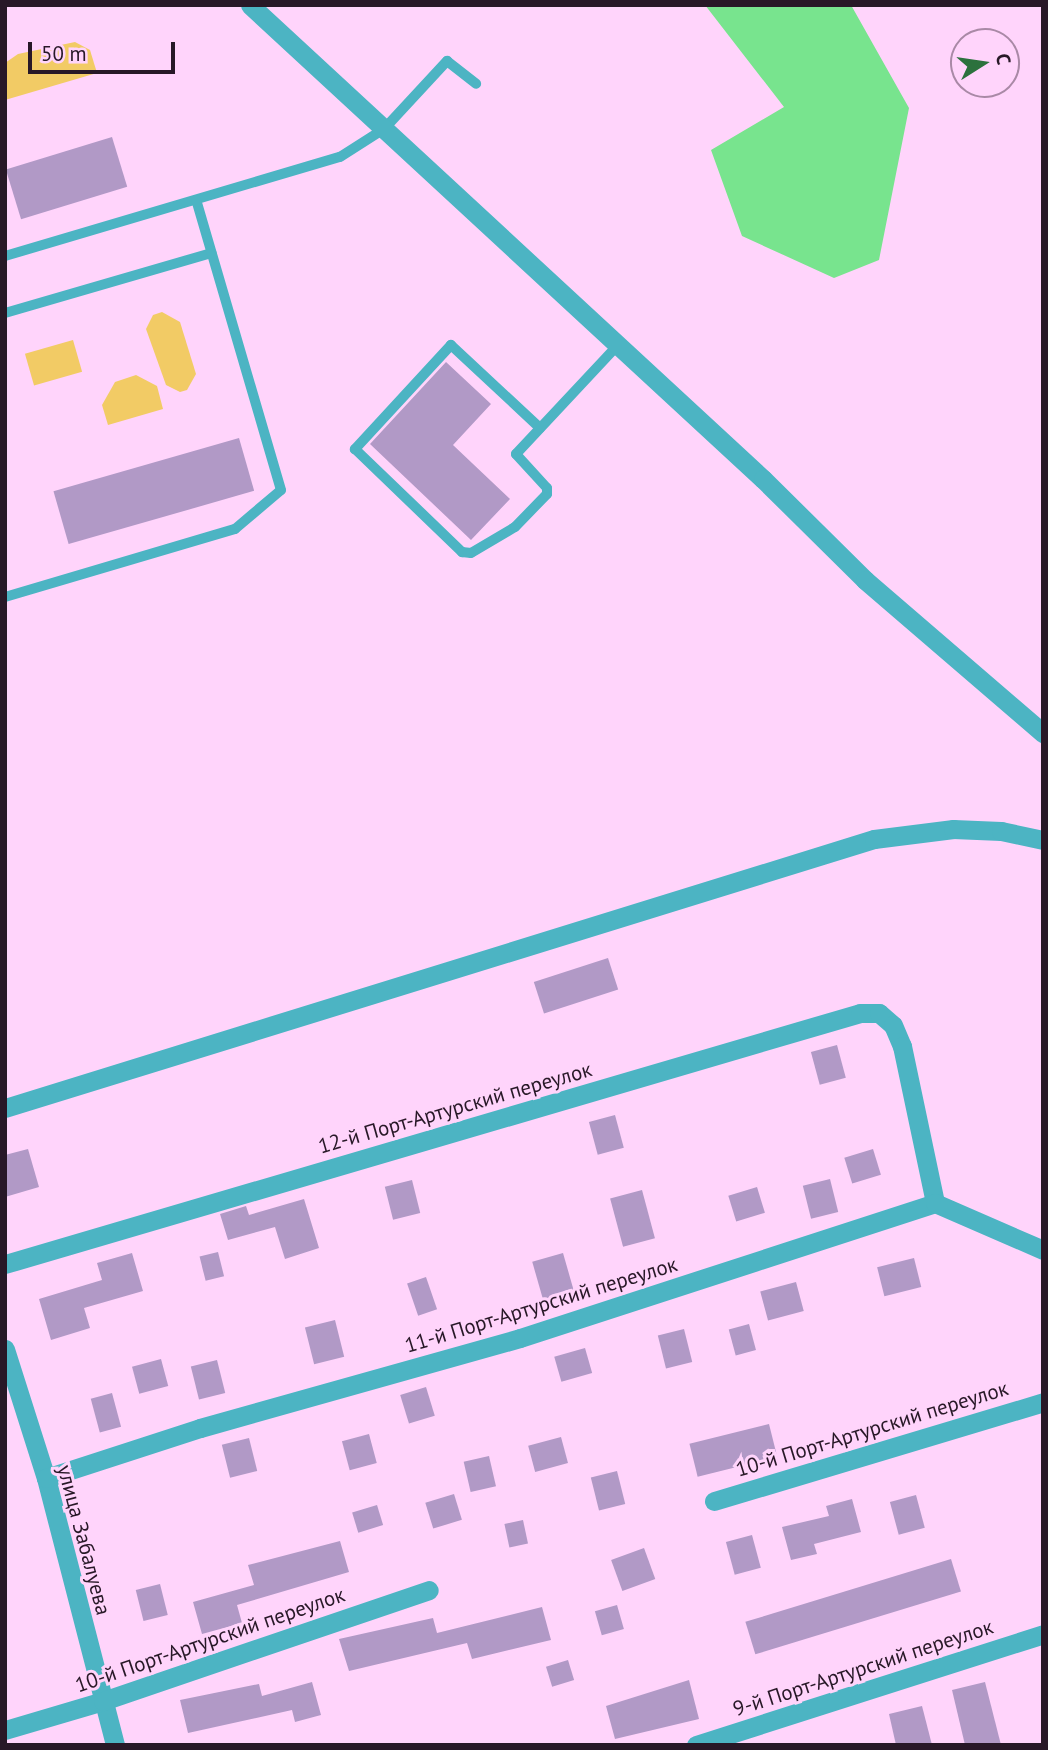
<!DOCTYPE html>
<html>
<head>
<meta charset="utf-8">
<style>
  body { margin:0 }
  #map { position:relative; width:1048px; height:1750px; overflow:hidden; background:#ffd4fb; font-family:"PT Sans",sans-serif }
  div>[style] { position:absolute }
  .green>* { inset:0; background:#f2cb65; transform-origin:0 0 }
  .water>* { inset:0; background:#78e48e }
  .building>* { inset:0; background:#b199c6; transform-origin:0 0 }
  .lane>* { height:10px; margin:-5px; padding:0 5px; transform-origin:5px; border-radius:5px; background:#4cb4c3 }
  .street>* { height:19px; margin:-9.5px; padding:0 9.5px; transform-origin:9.5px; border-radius:9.5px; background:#4cb4c3 }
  span { translate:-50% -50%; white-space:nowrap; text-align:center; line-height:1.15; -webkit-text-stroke:6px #ffd4fb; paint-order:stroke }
  .street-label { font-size:21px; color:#281827 }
  .frame { position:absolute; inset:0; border:7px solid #281827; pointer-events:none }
  .north { position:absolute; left:950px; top:28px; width:70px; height:70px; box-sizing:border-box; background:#ffd4fb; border:2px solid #a989a6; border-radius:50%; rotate:78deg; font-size:19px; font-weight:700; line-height:28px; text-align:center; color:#281827 }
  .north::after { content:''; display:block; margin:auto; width:24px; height:32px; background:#2c713d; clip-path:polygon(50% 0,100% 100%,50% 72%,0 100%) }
  .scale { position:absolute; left:28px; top:42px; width:147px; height:32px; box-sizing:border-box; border:4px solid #281827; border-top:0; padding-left:9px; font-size:21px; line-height:24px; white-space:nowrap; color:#281827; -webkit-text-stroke:5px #ffd4fb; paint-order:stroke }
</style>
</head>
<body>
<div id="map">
  <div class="green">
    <i style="clip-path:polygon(75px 42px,90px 50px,97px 73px,5px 100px,5px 63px,18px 54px)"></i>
    <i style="clip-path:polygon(162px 312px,180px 322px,196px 374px,187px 390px,180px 392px,166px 385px,146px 329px,153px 315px)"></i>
    <i style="left:73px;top:340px;width:33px;height:50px;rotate:74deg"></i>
    <i style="clip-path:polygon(136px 375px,157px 386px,163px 409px,108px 425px,102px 405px,115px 382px)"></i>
  </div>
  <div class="water">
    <i style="clip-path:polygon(705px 5px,851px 5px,909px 108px,879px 260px,834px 278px,742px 236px,711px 150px,784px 107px)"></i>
  </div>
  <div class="building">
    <i style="left:112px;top:137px;width:52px;height:111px;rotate:73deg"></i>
    <i style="clip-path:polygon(446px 362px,491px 404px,453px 445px,510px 499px,471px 540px,370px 444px)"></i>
    <i style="left:239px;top:438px;width:55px;height:193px;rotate:74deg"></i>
    <i style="left:608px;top:958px;width:33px;height:78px;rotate:72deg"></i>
    <i style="left:837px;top:1045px;width:34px;height:27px;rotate:75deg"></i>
    <i style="left:615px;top:1115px;width:34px;height:27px;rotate:75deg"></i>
    <i style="clip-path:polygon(28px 1149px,39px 1187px,5px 1197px,5px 1155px)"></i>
    <i style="left:873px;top:1149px;width:27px;height:30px;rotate:73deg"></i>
    <i style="left:830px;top:1179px;width:34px;height:28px;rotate:76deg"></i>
    <i style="left:412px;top:1180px;width:34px;height:28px;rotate:76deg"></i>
    <i style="left:757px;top:1187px;width:27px;height:30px;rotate:73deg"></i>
    <i style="left:642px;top:1190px;width:50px;height:33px;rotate:75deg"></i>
    <i style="clip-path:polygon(304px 1199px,319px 1248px,285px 1259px,275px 1227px,228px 1240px,220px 1214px,246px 1206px,249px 1215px)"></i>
    <i style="left:218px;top:1252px;width:25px;height:19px;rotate:76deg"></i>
    <i style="clip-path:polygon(132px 1253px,143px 1291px,84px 1308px,90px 1328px,51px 1340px,39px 1299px,102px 1280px,97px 1263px)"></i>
    <i style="left:563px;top:1253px;width:41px;height:32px;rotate:74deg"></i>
    <i style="left:914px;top:1258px;width:30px;height:38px;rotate:76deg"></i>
    <i style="left:426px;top:1277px;width:34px;height:20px;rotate:71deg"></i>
    <i style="left:796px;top:1282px;width:30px;height:37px;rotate:75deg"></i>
    <i style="left:335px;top:1320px;width:38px;height:31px;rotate:76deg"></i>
    <i style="left:749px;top:1324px;width:27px;height:21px;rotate:75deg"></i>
    <i style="left:684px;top:1329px;width:34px;height:27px;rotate:76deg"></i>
    <i style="left:585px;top:1348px;width:26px;height:32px;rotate:74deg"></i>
    <i style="left:161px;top:1359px;width:28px;height:30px;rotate:75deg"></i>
    <i style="left:217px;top:1360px;width:34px;height:27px;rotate:76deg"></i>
    <i style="left:426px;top:1387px;width:30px;height:27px;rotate:73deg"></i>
    <i style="left:112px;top:1393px;width:35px;height:22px;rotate:75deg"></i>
    <i style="left:769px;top:1424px;width:34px;height:82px;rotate:76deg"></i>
    <i style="left:369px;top:1434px;width:30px;height:28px;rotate:75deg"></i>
    <i style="left:561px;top:1437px;width:27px;height:34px;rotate:75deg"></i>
    <i style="left:249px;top:1438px;width:34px;height:28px;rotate:76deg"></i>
    <i style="left:489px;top:1456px;width:31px;height:26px;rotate:77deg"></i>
    <i style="left:617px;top:1471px;width:34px;height:27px;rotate:76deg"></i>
    <i style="left:454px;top:1494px;width:27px;height:30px;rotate:73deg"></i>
    <i style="left:916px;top:1495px;width:34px;height:27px;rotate:75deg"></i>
    <i style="clip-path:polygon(852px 1499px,861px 1532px,814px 1544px,817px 1554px,791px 1560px,782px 1527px,829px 1516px,826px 1506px)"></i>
    <i style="left:377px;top:1505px;width:21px;height:26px;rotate:73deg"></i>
    <i style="left:523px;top:1520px;width:24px;height:19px;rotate:78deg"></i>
    <i style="left:752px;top:1535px;width:34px;height:27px;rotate:75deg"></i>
    <i style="clip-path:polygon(340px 1541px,349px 1572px,237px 1605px,242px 1623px,202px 1634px,193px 1602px,254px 1585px,248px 1565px)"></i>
    <i style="left:644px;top:1548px;width:33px;height:35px;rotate:70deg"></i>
    <i style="left:951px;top:1559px;width:34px;height:215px;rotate:73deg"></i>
    <i style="left:160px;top:1584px;width:32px;height:25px;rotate:76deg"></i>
    <i style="left:617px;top:1605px;width:25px;height:23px;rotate:74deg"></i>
    <i style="clip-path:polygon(542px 1607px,551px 1640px,472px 1659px,467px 1643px,349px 1671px,339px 1639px,433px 1618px,437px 1633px)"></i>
    <i style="left:568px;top:1660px;width:21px;height:23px;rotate:73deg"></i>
    <i style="clip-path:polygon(689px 1680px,699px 1719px,615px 1739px,606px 1706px)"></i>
    <i style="clip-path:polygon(312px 1682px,321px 1715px,295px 1722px,292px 1710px,188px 1733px,180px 1700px,259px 1684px,262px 1696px)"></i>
    <i style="clip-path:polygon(985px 1682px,1001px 1745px,965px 1745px,952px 1690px)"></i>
    <i style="clip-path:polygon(922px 1706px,932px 1745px,896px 1745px,889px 1714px)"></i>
  </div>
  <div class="lane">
    <i style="left:5px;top:256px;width:349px;rotate:-16.5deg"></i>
    <i style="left:340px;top:157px;width:52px;rotate:-32.5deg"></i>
    <i style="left:384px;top:129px;width:93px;rotate:-47.2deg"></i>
    <i style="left:447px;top:61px;width:37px;rotate:38deg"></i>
    <i style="left:5px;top:313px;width:215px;rotate:-16.2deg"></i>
    <i style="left:540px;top:428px;width:122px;rotate:-137deg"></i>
    <i style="left:451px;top:345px;width:142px;rotate:132.7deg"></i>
    <i style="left:355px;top:449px;width:149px;rotate:43.9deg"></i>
    <i style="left:462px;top:552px;width:9px;rotate:6deg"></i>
    <i style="left:471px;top:553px;width:51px;rotate:-30.6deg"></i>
    <i style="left:515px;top:527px;width:46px;rotate:-45.9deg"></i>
    <i style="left:547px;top:494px;width:6px;rotate:-90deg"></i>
    <i style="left:547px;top:488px;width:46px;rotate:-132.4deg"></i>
    <i style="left:516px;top:454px;width:149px;rotate:-46.9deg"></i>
    <i style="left:5px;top:597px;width:240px;rotate:-16.5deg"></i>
    <i style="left:235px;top:529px;width:60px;rotate:-40.3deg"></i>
    <i style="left:281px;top:490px;width:302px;rotate:-106.3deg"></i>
  </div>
  <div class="street">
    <i style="left:250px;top:5px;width:698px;rotate:42.74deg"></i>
    <i style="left:763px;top:479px;width:144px;rotate:44.7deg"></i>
    <i style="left:865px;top:580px;width:235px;rotate:40.7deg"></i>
    <i style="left:5px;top:1108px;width:910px;rotate:-17.2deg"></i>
    <i style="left:874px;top:839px;width:80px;rotate:-7.2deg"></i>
    <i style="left:953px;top:829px;width:48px;rotate:2.4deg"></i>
    <i style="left:1001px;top:831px;width:43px;rotate:12.1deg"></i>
    <i style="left:5px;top:1264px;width:891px;rotate:-16.36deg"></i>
    <i style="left:860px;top:1013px;width:19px"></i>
    <i style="left:879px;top:1013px;width:18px;rotate:41deg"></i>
    <i style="left:893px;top:1025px;width:23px;rotate:67deg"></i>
    <i style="left:902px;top:1046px;width:160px;rotate:78.1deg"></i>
    <i style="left:5px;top:1349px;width:135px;rotate:72.4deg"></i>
    <i style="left:46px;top:1478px;width:276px;rotate:75.5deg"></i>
    <i style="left:46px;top:1478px;width:162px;rotate:-18deg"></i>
    <i style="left:200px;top:1428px;width:332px;rotate:-15.7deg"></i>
    <i style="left:520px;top:1338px;width:436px;rotate:-18deg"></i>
    <i style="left:935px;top:1203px;width:118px;rotate:23.5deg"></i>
    <i style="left:714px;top:1501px;width:344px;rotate:-16.7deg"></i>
    <i style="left:5px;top:1730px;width:102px;rotate:-16.5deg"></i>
    <i style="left:103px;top:1701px;width:344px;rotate:-18.8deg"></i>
    <i style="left:696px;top:1745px;width:364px;rotate:-17.7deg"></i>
  </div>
  <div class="street-label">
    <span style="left:455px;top:1108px;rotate:-16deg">12-й Порт-Артурский переулок</span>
    <span style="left:541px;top:1305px;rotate:-17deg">11-й Порт-Артурский переулок</span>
    <span style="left:872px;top:1429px;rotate:-17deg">10-й Порт-Артурский переулок</span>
    <span style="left:84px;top:1540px;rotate:75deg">улица Забалуева</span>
    <span style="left:210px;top:1640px;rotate:-19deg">10-й Порт-Артурский переулок</span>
    <span style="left:863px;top:1668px;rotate:-18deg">9-й Порт-Артурский переулок</span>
  </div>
  <div class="frame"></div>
  <div class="north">С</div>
  <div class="scale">50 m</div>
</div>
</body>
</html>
